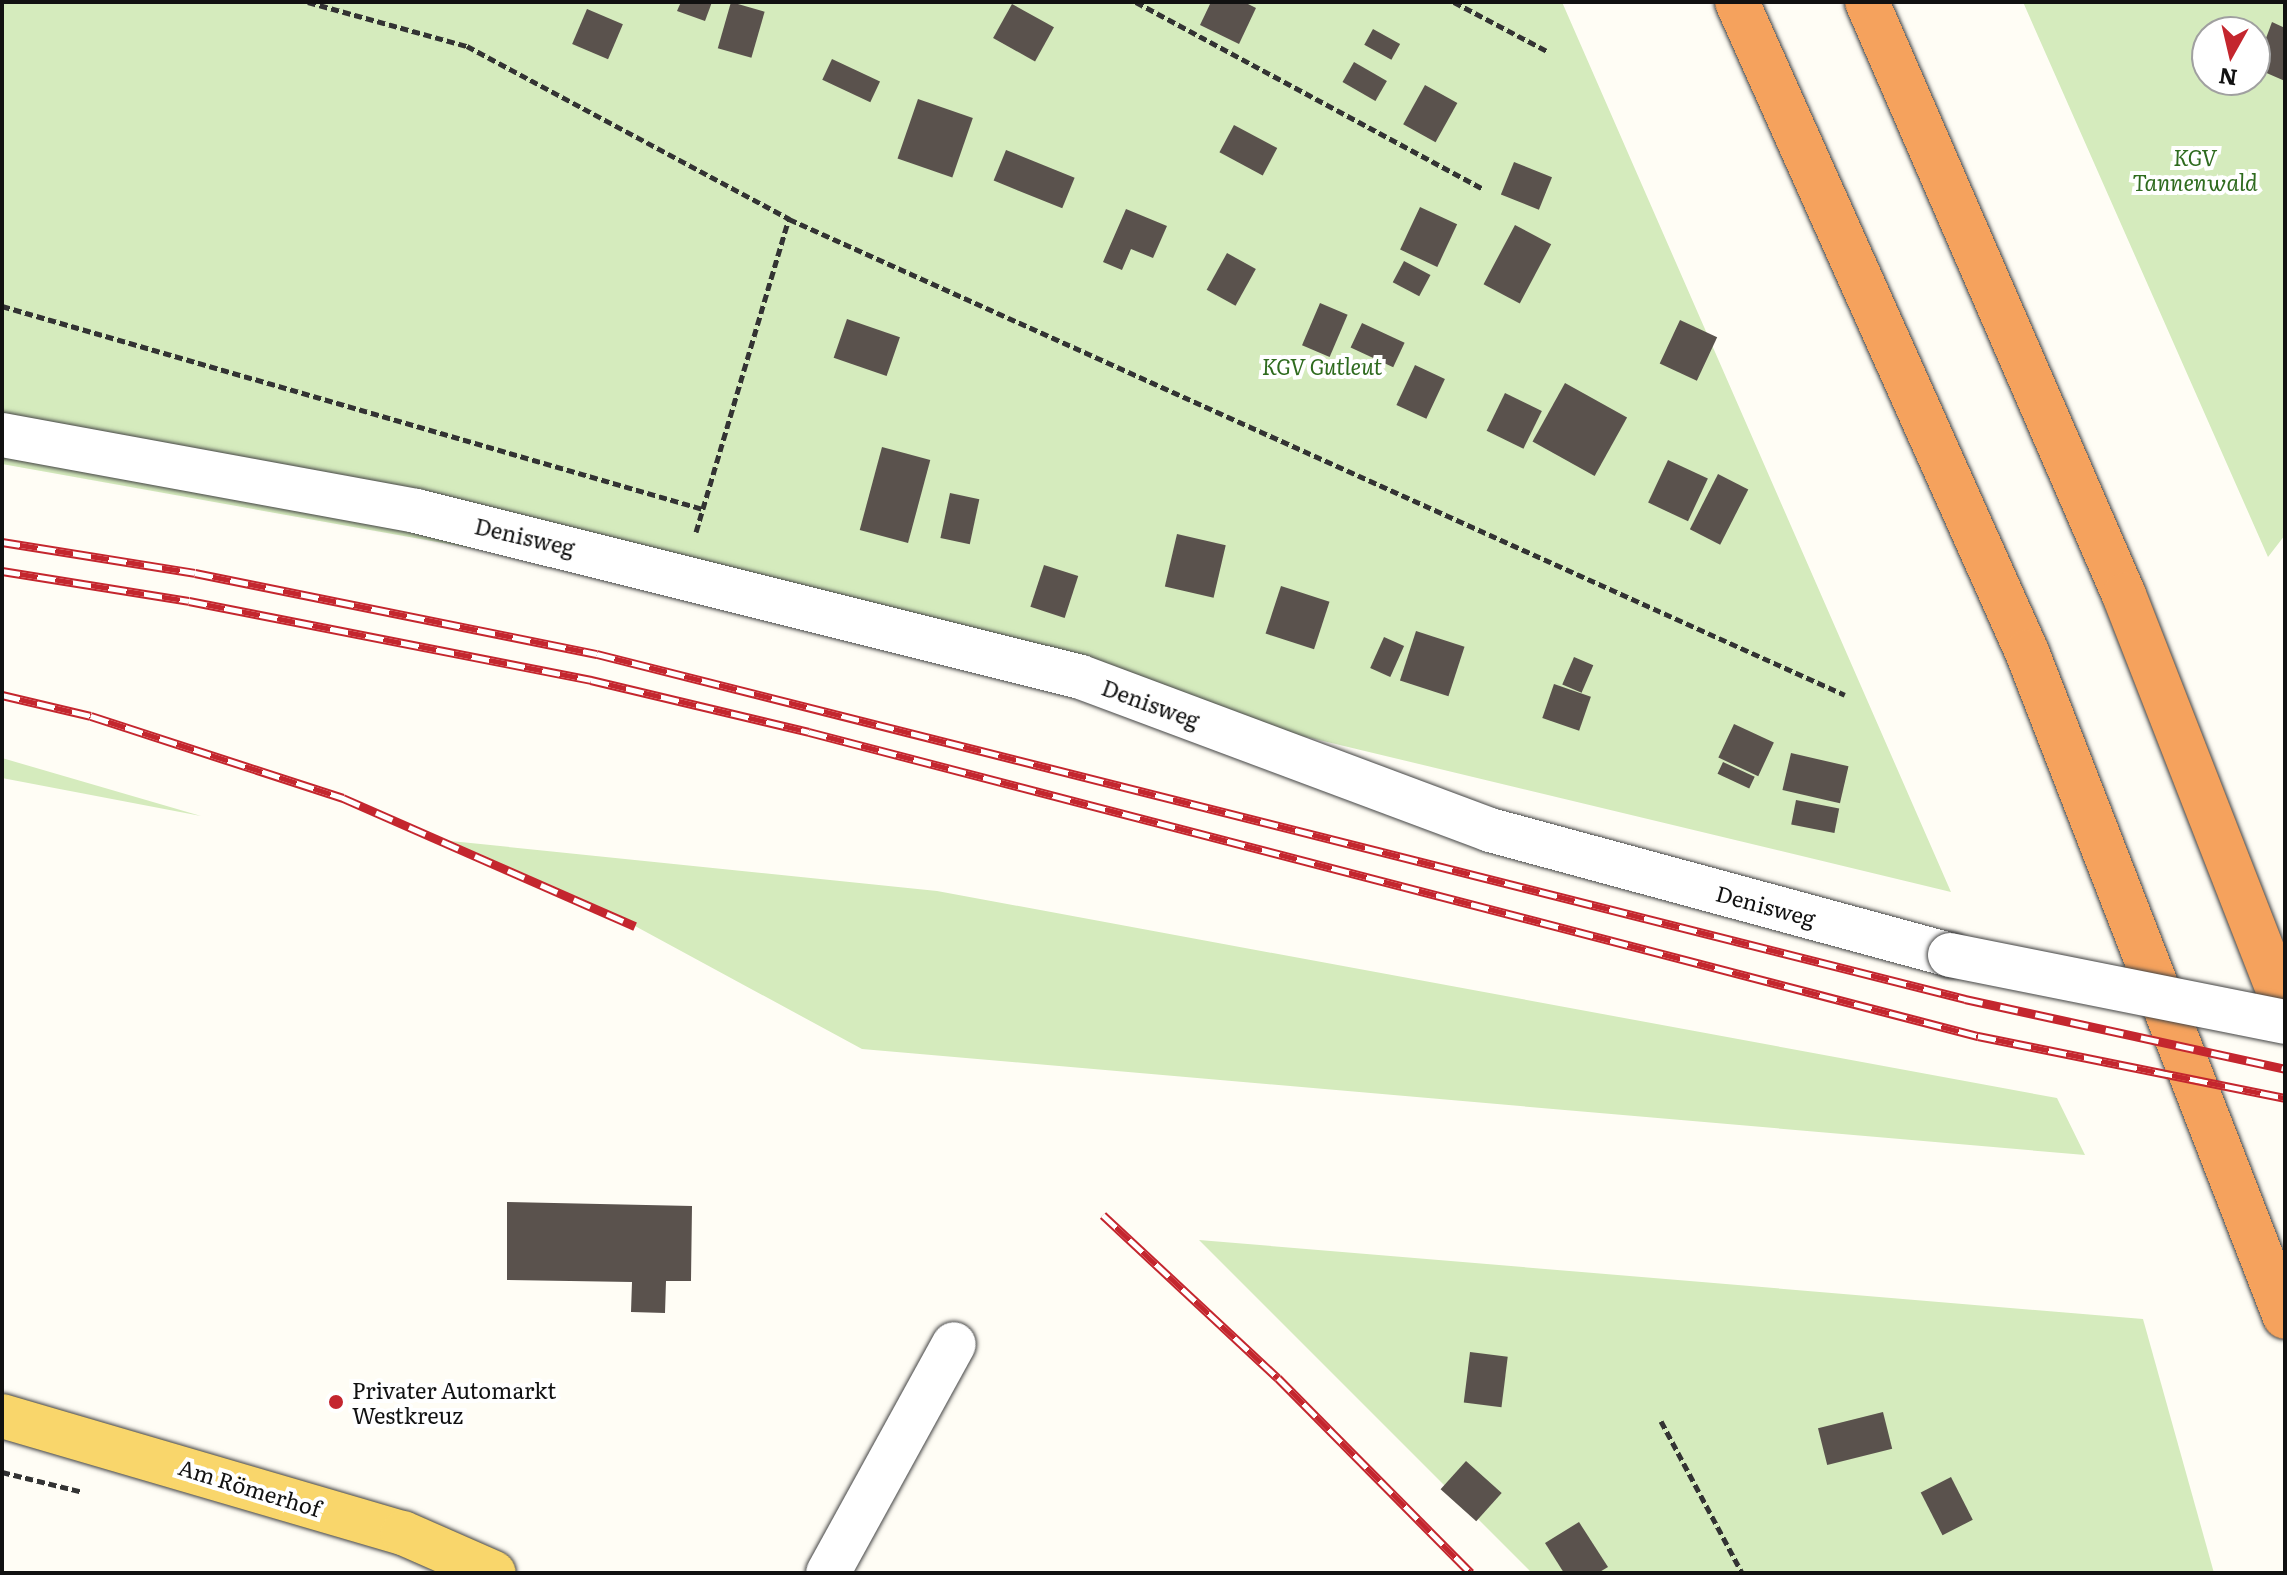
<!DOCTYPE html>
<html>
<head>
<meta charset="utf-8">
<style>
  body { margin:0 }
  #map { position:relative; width:2287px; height:1575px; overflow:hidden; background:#fffdf5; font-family:Literata,serif }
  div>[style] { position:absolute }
  .green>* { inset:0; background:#d5ebbd }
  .building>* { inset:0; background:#5a524d; transform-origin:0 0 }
  .path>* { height:5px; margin-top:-2.5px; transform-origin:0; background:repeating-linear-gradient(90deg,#333 0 8px,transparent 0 12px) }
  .roads { filter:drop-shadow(0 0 2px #444) drop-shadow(0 0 2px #444) }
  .minor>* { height:44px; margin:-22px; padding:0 22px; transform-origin:22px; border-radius:22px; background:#fff }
  .major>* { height:44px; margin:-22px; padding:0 22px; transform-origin:22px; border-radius:22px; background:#f9d66b }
  .highway>* { height:44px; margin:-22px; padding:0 22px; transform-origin:22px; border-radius:22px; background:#f5a25d }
  .rail>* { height:9px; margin-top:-4.5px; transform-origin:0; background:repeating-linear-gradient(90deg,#fff 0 18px,#c4262e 0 36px); box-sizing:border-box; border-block:2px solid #c4262e }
  .bridges { filter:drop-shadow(0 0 2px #444) drop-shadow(0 0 2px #444) }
  .minor-bridge>* { height:44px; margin:-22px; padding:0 22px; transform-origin:22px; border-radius:22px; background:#fff }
  .dots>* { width:22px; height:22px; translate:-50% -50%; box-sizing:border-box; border:4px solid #fff; border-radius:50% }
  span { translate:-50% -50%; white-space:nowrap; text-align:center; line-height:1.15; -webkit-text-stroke:8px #fff; paint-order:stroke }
  .park-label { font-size:22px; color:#2f6b1f; font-style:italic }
  .street-label { font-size:22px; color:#111 }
  .poi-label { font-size:22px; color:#111 }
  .left { translate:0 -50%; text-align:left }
  .frame { position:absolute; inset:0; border:4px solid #111; pointer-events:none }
  .north { position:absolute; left:2191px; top:16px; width:80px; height:80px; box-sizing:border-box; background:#fff; border:2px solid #a0a0a0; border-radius:50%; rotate:188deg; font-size:22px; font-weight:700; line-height:32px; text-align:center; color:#111 }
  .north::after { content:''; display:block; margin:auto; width:28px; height:36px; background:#c4262e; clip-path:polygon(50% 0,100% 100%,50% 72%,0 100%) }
</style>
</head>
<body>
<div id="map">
  <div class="green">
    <i style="clip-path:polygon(2px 2px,1562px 2px,1951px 892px,671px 584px,2px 464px)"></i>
    <i style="clip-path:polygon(evenodd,2023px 2px,2285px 2px,2285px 535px,2268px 557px,2023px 2px,2207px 32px,2255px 32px,2255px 80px,2207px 80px,2207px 32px)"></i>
    <i style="clip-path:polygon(2px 758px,201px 816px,2px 778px)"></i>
    <i style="clip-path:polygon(441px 840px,937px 891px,2057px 1098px,2085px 1155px,862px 1049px,635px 926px)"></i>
    <i style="clip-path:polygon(1199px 1240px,2143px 1319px,2214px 1573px,1532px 1573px)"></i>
  </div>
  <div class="building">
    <i style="clip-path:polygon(681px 2px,712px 2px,705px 21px,677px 11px)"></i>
    <i style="left:731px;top:2px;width:35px;height:48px;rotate:16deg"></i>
    <i style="clip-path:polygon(1211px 2px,1244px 2px,1256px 8px,1239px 44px,1200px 25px)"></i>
    <i style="left:1012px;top:4px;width:48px;height:39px;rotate:29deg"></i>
    <i style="left:587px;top:9px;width:39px;height:38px;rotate:23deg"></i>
    <i style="clip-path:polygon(2272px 22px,2285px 28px,2285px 81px,2255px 68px)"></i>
    <i style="left:1373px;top:29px;width:31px;height:18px;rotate:29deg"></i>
    <i style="left:832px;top:59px;width:53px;height:23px;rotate:25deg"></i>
    <i style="left:1354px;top:62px;width:38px;height:23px;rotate:30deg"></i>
    <i style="left:1425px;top:85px;width:37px;height:45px;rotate:29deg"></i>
    <i style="left:918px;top:99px;width:58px;height:63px;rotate:19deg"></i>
    <i style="left:1234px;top:125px;width:49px;height:31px;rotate:28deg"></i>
    <i style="left:1006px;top:150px;width:74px;height:33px;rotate:22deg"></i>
    <i style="left:1514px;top:162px;width:41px;height:35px;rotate:22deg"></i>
    <i style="left:1420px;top:207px;width:41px;height:47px;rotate:25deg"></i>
    <i style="clip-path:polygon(1126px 209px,1167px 226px,1153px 258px,1131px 249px,1122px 270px,1103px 262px)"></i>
    <i style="left:1515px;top:225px;width:41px;height:67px;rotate:28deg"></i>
    <i style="left:1227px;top:253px;width:33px;height:42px;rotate:29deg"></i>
    <i style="left:1404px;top:261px;width:30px;height:24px;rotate:28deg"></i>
    <i style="left:1320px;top:303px;width:30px;height:46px;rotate:23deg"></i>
    <i style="left:847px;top:319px;width:56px;height:41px;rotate:19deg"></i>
    <i style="left:1680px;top:320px;width:41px;height:48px;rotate:25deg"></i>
    <i style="left:1362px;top:323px;width:47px;height:27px;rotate:25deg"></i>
    <i style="left:1415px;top:365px;width:33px;height:44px;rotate:25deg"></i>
    <i style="left:1565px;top:383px;width:71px;height:67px;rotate:29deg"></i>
    <i style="left:1505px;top:393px;width:41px;height:42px;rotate:26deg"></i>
    <i style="left:882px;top:447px;width:50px;height:86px;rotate:15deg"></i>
    <i style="left:1668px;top:460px;width:44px;height:47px;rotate:25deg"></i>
    <i style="left:1718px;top:474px;width:34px;height:62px;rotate:27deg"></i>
    <i style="left:950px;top:493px;width:30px;height:46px;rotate:12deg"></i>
    <i style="left:1177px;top:534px;width:50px;height:54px;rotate:13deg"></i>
    <i style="left:1044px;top:565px;width:36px;height:44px;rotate:18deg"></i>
    <i style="left:1281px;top:586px;width:51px;height:50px;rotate:18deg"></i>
    <i style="left:1416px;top:631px;width:51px;height:52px;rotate:18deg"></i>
    <i style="left:1384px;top:637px;width:22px;height:34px;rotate:24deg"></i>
    <i style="left:1574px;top:657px;width:21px;height:30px;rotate:23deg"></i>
    <i style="left:1554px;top:684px;width:39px;height:36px;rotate:19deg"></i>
    <i style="left:1734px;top:724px;width:44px;height:37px;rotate:25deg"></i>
    <i style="left:1791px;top:753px;width:59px;height:38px;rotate:13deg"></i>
    <i style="left:1723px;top:762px;width:35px;height:13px;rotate:25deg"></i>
    <i style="left:1796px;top:800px;width:44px;height:25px;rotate:11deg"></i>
    <i style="clip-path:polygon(507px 1202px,692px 1206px,691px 1281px,666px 1281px,665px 1313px,631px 1312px,632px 1282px,507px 1280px)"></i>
    <i style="left:1470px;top:1352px;width:38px;height:51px;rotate:7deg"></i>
    <i style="left:1883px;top:1412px;width:38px;height:67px;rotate:76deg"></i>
    <i style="left:1466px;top:1461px;width:48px;height:38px;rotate:42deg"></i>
    <i style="left:1951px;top:1477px;width:48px;height:34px;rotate:63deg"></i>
    <i style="clip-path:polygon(1579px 1522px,1608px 1567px,1598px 1573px,1564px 1573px,1545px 1543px)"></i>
  </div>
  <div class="path">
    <i style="left:308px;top:2px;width:165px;rotate:15.5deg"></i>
    <i style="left:467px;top:46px;width:366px;rotate:28.2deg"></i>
    <i style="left:789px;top:219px;width:1158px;rotate:24.26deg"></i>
    <i style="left:1136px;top:2px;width:394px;rotate:28.3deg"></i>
    <i style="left:1454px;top:2px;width:107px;rotate:27.8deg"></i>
    <i style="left:2px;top:306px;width:730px;rotate:16.15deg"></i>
    <i style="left:696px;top:532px;width:327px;rotate:-73.5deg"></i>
    <i style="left:1661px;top:1421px;width:172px;rotate:61.9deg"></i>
    <i style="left:2px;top:1472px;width:83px;rotate:13.9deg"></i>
  </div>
  <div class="roads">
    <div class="minor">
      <i style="left:2px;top:435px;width:421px;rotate:10.4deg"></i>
      <i style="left:416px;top:511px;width:685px;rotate:14.02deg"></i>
      <i style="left:1081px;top:677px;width:437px;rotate:20.5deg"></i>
      <i style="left:1490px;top:830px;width:477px;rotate:15.2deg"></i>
      <i style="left:828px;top:1573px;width:261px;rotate:-61.2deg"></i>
    </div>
    <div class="major">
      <i style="left:2px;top:1416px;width:418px;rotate:16.3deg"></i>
      <i style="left:403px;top:1533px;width:99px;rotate:23.7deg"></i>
    </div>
    <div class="highway">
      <i style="left:1737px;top:2px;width:712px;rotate:65.96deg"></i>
      <i style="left:2027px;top:652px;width:713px;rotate:68.8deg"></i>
      <i style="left:1867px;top:2px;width:646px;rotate:66.57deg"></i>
      <i style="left:2124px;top:595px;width:442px;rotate:68.7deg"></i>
    </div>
  </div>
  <div class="rail">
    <i style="left:2px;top:542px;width:195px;rotate:9.1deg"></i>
    <i style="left:195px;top:573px;width:410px;rotate:11.4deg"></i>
    <i style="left:597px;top:654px;width:1411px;rotate:14.15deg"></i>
    <i style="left:1965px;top:999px;width:328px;rotate:12.3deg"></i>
    <i style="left:2px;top:571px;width:189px;rotate:9.1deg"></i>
    <i style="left:189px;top:601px;width:410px;rotate:11.1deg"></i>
    <i style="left:591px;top:680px;width:224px;rotate:13.4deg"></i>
    <i style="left:809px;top:732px;width:1208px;rotate:14.58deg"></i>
    <i style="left:1978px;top:1036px;width:313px;rotate:11.4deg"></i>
    <i style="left:2px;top:695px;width:91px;rotate:13.3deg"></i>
    <i style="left:91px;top:716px;width:265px;rotate:18deg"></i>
    <i style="left:343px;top:798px;width:319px;rotate:23.7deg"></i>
    <i style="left:1103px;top:1215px;width:239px;rotate:43deg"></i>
    <i style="left:1278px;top:1378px;width:274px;rotate:45.3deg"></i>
  </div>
  <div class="bridges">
    <div class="minor-bridge">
      <i style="left:1950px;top:955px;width:342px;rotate:11.3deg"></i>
    </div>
  </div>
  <div class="dots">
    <i style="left:336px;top:1402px;background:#c4262e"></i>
  </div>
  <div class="park-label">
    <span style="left:2195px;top:169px">KGV<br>Tannenwald</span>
    <span style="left:1322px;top:366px">KGV Gutleut</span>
  </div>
  <div class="street-label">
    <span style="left:525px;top:536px;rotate:13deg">Denisweg</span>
    <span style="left:1151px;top:703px;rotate:20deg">Denisweg</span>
    <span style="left:1766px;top:905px;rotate:15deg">Denisweg</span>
    <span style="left:250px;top:1487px;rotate:17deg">Am Römerhof</span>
  </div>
  <div class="poi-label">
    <span class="left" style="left:352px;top:1402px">Privater Automarkt<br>Westkreuz</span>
  </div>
  <div class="frame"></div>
  <div class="north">N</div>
</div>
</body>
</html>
